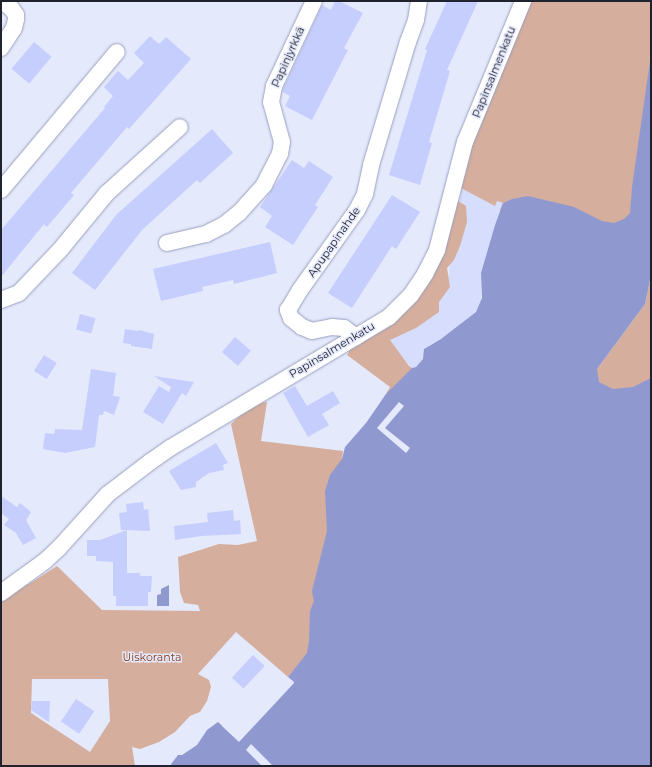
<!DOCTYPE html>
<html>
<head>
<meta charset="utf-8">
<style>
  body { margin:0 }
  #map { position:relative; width:652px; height:767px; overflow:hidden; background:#e4e9fc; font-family:Montserrat,sans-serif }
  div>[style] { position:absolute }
  .built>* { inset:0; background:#d7ddfc }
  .green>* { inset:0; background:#d5ae9d }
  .water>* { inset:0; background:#8f99d0 }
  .pier>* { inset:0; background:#e4e9fc }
  .building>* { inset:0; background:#c5cefd; transform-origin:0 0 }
  .roads { filter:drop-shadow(0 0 1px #999fbd) drop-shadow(0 0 1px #999fbd) }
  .street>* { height:16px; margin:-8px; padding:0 8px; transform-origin:8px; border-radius:8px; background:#fff }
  span { translate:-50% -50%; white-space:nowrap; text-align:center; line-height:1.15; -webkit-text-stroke:3px #e4e9fc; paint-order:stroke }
  .street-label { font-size:11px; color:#20222d }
  .park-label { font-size:11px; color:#843b16 }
  .frame { position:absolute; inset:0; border:2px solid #20222d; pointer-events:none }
</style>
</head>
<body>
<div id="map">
  <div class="built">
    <i style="clip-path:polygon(462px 186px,503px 203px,495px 225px,481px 273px,481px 303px,473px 315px,441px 339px,429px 345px,423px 359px,416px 367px,412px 368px,397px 351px,369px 342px,421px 311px,449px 275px,452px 242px)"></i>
  </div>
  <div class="green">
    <i style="clip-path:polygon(529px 1px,651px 1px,651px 70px,637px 229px,500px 210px,503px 203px,497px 201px,495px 206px,461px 188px,459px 185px,465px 161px)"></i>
    <i style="clip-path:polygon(458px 201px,466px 206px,467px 222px,460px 246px,454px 260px,447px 268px,450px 287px,439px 302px,439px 312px,416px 328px,390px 340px,409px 366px,412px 368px,413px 375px,383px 399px,390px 387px,347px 355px,350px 350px,396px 321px,411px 307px,425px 289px,430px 281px,456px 202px)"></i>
    <i style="clip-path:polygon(651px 276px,651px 517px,579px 400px,597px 369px,645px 304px)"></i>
    <i style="clip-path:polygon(evenodd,267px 402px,261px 441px,343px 451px,342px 459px,350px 649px,298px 665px,288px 677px,236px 632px,198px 674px,209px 680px,211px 687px,207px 701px,200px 712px,190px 716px,175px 732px,159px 742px,140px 749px,132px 747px,135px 766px,1px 766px,1px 601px,22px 586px,29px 584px,57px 566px,102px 610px,200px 611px,198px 605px,184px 603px,180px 592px,178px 557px,219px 544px,238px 545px,257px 541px,231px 424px,244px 412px,259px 403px,267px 402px,32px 679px,108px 679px,110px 721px,90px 752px,31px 713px,32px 679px)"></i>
  </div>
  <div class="water">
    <i style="clip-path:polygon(651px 54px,651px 276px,645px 304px,597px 369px,599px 382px,613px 389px,633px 387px,651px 378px,651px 766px,172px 766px,171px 764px,178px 755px,182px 755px,197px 745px,207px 730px,218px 722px,239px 741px,294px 682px,288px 677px,307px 653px,309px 641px,310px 611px,314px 601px,312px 591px,327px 531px,325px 491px,330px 475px,342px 459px,345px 447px,366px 423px,386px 394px,412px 368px,416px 367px,423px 359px,424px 349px,441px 339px,476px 312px,482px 298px,481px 273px,495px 225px,503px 203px,512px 199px,528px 196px,574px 207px,602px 221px,614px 223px,624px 219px,630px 213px,632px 187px)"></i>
    <i style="clip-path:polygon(169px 585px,169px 606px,157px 606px,157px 595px,161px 594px,161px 589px)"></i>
  </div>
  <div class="pier">
    <i style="clip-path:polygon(399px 402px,404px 406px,385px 428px,410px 448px,406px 453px,377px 428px)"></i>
    <i style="clip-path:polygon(290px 679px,294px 683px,239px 742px,222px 726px,224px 724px,239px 739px,291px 683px,289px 681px)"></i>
    <i style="clip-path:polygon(251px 744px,273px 766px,262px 766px,246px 750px)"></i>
  </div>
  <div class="building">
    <i style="clip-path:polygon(335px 1px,339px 1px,363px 13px,344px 48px,348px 50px,312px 120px,285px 106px,290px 96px,283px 92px,283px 89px,322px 5px,331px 10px)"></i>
    <i style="clip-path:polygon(447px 1px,478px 1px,447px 70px,450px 71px,429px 142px,432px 143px,420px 185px,389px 175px,427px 50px,425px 49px)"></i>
    <i style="clip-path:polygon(150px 36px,159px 44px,166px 37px,191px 59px,129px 129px,127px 127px,71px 193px,74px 195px,47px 227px,44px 224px,1px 277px,1px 230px,105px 108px,104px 107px,113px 96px,104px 87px,118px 71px,128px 80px,144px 63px,134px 53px)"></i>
    <i style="left:34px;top:42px;width:23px;height:35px;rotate:40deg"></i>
    <i style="clip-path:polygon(212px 129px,233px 153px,200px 183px,197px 180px,142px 230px,95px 290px,72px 273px,116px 215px)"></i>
    <i style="clip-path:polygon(292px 160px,304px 168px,309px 161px,333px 177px,315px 205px,318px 207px,293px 245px,265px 227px,272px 216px,260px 207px)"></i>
    <i style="clip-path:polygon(392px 195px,420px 212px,396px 249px,392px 246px,352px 308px,328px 293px)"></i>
    <i style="clip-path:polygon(270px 242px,277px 273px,234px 284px,233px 280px,202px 287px,203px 291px,161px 301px,153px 269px)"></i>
    <i style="left:80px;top:314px;width:16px;height:16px;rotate:15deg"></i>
    <i style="clip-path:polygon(125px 329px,138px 331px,139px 330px,154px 334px,152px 349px,131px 346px,131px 344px,123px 343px)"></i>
    <i style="left:235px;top:337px;width:21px;height:20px;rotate:41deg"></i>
    <i style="left:44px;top:355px;width:15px;height:19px;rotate:32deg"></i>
    <i style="clip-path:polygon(91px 369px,116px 373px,113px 396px,120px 397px,114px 415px,104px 411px,103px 415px,99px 415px,95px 447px,65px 453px,43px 449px,45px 433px,54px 434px,55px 429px,82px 430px)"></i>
    <i style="clip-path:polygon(154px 376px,194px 382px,186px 396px,182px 393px,163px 424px,143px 412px,159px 386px,169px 392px,171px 387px)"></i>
    <i style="clip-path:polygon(295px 386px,307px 406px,333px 391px,340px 403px,322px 414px,329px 425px,308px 437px,283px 393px)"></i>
    <i style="clip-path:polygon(216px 443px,228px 463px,223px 465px,224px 470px,209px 473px,196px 482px,196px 487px,181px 490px,169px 471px)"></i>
    <i style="clip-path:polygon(1px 496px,17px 507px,20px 503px,31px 512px,26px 520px,36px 538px,23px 545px,16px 533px,4px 525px,9px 519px,1px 513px)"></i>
    <i style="clip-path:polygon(143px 502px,144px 510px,148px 509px,150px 531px,127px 530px,127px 573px,140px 573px,140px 576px,152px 576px,151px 592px,148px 592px,148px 606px,116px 606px,116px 596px,113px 596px,113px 562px,96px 561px,96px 556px,87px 556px,87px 540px,100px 540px,127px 530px,121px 530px,119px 513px,127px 512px,126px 504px)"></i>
    <i style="clip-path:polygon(233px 510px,234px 521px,240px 520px,241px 534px,201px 536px,175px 540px,174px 526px,208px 522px,207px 513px)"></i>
    <i style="left:253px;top:655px;width:16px;height:31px;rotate:43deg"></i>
    <i style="left:76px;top:699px;width:22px;height:27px;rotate:34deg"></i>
    <i style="clip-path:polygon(32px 701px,50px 701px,49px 722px,31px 710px)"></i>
  </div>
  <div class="roads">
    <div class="street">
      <i style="left:1px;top:48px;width:24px;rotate:-57deg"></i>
      <i style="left:14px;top:28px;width:9px;rotate:-77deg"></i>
      <i style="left:16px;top:19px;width:4px;rotate:-90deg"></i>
      <i style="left:16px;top:15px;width:7px;rotate:-124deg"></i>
      <i style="left:12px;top:9px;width:13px;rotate:-141deg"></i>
      <i style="left:1px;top:190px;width:180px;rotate:-50deg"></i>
      <i style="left:167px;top:243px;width:40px;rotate:-13deg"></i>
      <i style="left:206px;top:234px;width:20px;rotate:-27deg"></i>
      <i style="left:224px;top:225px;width:19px;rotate:-39deg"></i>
      <i style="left:239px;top:213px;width:38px;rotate:-48deg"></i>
      <i style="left:264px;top:185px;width:35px;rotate:-63deg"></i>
      <i style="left:280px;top:154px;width:12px;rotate:-81deg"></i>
      <i style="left:282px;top:142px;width:41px;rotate:-105.4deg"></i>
      <i style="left:271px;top:102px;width:16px;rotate:-79deg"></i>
      <i style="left:274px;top:86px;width:94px;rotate:-64.8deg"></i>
      <i style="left:1px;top:300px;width:19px;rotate:-21deg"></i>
      <i style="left:19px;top:293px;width:59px;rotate:-46.4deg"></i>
      <i style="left:60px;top:250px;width:74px;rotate:-50.5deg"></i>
      <i style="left:107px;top:193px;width:98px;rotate:-42.1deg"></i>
      <i style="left:356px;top:337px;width:15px;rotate:-143deg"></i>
      <i style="left:344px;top:328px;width:12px;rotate:-175deg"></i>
      <i style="left:332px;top:327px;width:20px;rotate:169deg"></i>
      <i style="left:312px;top:331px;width:11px;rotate:-158deg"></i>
      <i style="left:302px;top:327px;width:14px;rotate:-141deg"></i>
      <i style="left:291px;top:318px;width:9px;rotate:-111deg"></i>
      <i style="left:288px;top:310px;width:23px;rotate:-59deg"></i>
      <i style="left:300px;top:290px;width:98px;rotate:-54.5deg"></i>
      <i style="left:357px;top:210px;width:18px;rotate:-63deg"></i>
      <i style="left:365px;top:194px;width:30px;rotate:-78deg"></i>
      <i style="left:371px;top:165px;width:128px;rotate:-73.3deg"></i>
      <i style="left:408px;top:42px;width:23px;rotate:-70deg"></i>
      <i style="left:416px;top:20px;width:19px;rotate:-81deg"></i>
      <i style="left:1px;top:593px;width:54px;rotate:-36deg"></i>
      <i style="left:45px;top:561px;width:19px;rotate:-43deg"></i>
      <i style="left:59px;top:548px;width:73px;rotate:-47.8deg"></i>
      <i style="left:108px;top:494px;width:53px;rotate:-37.3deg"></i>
      <i style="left:150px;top:462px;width:24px;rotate:-35deg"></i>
      <i style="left:170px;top:448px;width:255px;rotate:-30.9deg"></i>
      <i style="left:389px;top:317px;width:31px;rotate:-45deg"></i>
      <i style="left:411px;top:295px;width:25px;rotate:-56deg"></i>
      <i style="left:425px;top:274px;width:27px;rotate:-63deg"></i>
      <i style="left:437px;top:250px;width:112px;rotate:-75.5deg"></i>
      <i style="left:465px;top:142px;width:152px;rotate:-67.6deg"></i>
    </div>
  </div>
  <div class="street-label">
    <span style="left:288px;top:57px;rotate:-66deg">Papinjyrkkä</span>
    <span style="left:494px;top:72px;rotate:-68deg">Papinsalmenkatu</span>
    <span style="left:334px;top:242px;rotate:-55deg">Apupapinahde</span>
    <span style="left:332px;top:350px;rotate:-31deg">Papinsalmenkatu</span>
  </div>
  <div class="park-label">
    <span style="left:152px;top:657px">Uiskoranta</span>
  </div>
  <div class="frame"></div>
</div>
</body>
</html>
